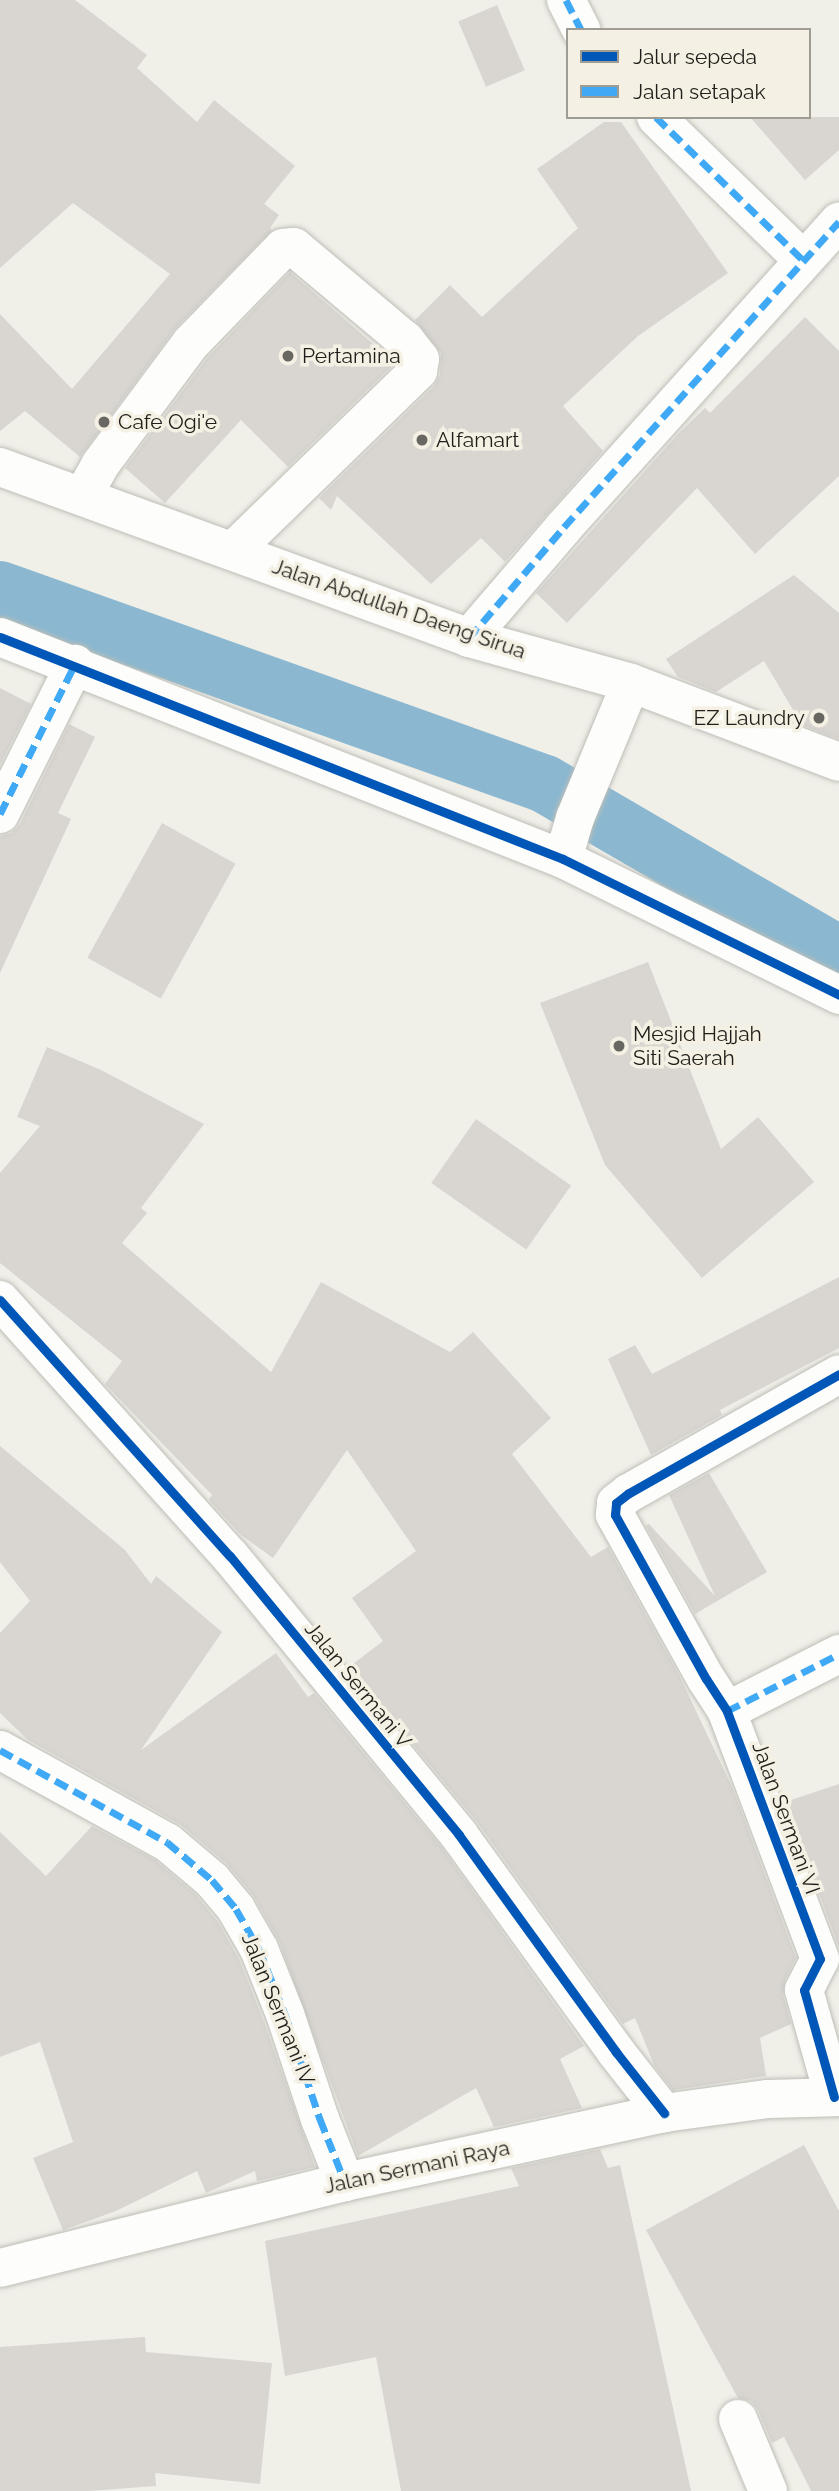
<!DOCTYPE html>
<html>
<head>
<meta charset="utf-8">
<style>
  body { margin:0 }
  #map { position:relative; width:839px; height:2491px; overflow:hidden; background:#f0efe8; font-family:Raleway,sans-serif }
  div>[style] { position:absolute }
  .canal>* { height:58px; margin:-29px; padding:0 29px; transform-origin:29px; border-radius:29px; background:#8bb8d0 }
  .building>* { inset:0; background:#d9d6d2; transform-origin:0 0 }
  .roads { filter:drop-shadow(0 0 2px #bebeb8) drop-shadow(0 0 2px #bebeb8) }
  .minor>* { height:38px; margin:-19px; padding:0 19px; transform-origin:19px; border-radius:19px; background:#fdfdfc }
  .major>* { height:38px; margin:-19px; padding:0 19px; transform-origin:19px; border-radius:19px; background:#fdfdfc }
  .quiet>* { height:7px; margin-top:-3.5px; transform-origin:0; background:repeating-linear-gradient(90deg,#3fa9f5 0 14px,transparent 0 21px) }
  .cycleway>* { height:9px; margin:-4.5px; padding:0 4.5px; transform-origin:4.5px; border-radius:4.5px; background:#0057b8 }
  .dots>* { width:19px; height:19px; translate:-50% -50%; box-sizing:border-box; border:4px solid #f4f1e4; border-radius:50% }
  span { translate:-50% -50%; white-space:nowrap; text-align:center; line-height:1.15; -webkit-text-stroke:7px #f4f1e4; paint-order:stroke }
  .poi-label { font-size:21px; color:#1f1e1a }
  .left { translate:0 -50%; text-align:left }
  .right { translate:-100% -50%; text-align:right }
  .street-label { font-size:21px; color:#1f1e1a }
  .legend { position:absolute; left:566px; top:28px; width:245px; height:91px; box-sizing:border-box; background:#f4f1e4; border:2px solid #9f9d93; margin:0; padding:9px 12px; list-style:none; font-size:21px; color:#1f1e1a }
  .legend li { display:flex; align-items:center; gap:14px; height:35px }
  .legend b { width:35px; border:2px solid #9f9d93 }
</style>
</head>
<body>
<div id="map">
  <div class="canal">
    <i style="left:0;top:590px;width:578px;rotate:19.59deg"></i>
    <i style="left:545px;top:784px;width:340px;rotate:30.2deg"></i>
  </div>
  <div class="building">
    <i style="clip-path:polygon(0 0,75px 0,147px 55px,137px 68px,197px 122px,214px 100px,295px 166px,264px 204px,279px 215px,270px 228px,272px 230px,174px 330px,80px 457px,25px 411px,0 431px,0 314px,72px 389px,170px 274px,73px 203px,0 268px)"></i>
    <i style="left:497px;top:5px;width:71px;height:42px;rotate:67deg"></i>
    <i style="clip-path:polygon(750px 117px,839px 117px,839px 150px,805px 180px)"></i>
    <i style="clip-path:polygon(604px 122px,621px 122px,728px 273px,638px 336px,563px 406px,603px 451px,505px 562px,481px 538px,431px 584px,337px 496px,331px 510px,319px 498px,434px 386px,440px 375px,441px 353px,415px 320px,450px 285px,482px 317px,578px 228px,537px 169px)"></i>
    <i style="clip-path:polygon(290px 272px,395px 363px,288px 467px,241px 420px,165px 503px,125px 468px,208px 357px)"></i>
    <i style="clip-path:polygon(805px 317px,839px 351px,839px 476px,755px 554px,697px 488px,567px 623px,536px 593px,678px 434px,705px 408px,710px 413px)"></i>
    <i style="clip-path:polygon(794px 575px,839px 613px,839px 739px,802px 725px,764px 661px,716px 692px,678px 677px,666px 659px)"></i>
    <i style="clip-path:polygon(0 688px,31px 704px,0 765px)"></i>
    <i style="clip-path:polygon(69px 724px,95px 737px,58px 813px,71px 819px,0 973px,0 836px,11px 833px,20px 824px)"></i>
    <i style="left:162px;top:823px;width:84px;height:154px;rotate:29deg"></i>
    <i style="clip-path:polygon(648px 962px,721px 1149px,758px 1117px,814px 1182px,702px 1278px,605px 1165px,540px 1003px)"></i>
    <i style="clip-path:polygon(47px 1047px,101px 1070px,204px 1124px,141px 1208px,147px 1213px,122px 1243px,271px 1372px,321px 1282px,450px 1352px,473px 1332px,551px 1418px,512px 1454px,591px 1557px,608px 1547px,679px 1675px,733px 1789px,796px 1958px,785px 1980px,783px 1995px,791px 2024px,760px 2038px,766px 2076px,673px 2090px,654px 2065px,635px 2018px,623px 2024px,477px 1822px,349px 1667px,383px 1641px,352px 1598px,416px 1551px,347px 1450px,273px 1558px,241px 1535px,209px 1500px,212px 1495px,105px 1384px,122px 1361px,0 1263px,0 1173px,40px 1126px,17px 1117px)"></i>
    <i style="left:476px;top:1119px;width:116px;height:78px;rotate:35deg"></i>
    <i style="clip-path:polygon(839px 1277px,839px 1348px,720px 1410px,722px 1415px,651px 1455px,608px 1359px,635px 1345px,652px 1374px)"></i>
    <i style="clip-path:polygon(0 1446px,125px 1550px,151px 1584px,156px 1576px,222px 1632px,141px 1750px,276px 1653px,308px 1697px,314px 1693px,442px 1848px,584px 2046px,560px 2059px,582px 2108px,494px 2127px,476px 2088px,358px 2156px,279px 1941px,253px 1895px,226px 1863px,181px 1825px,28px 1740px,0 1713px,0 1633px,30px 1601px,0 1562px)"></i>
    <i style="clip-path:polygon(709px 1473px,767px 1572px,695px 1614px,646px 1526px,649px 1524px,715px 1596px,669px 1495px)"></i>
    <i style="clip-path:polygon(839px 1784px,839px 1947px,785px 1802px)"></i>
    <i style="clip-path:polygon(92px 1826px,155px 1860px,196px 1895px,218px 1922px,239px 1959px,264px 2022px,315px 2167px,257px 2181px,255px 2171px,206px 2193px,197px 2171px,116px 2211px,63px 2230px,33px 2158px,73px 2142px,40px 2042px,0 2057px,0 1832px,46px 1876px)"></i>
    <i style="clip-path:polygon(804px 2145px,839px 2211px,839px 2491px,811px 2491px,784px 2437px,772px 2443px,758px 2410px,751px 2401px,738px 2398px,646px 2230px)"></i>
    <i style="clip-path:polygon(600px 2149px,608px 2168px,620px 2165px,691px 2491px,401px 2491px,376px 2357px,285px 2376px,265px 2241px,519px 2186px,511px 2168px)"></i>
    <i style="clip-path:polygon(145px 2337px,146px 2352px,272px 2363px,260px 2484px,155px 2473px,156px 2486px,89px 2491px,0 2491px,0 2347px)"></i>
  </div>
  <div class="roads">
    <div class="minor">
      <i style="left:566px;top:0;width:34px;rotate:63deg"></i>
      <i style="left:656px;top:117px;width:205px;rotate:44.2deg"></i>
      <i style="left:83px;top:496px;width:35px;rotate:-61deg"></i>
      <i style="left:100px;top:465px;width:152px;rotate:-53.3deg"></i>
      <i style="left:191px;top:343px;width:132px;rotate:-45.9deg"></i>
      <i style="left:283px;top:248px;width:11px;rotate:-5deg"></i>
      <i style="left:294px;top:247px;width:145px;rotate:40deg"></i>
      <i style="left:405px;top:340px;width:24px;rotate:52deg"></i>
      <i style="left:420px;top:359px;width:12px;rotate:99deg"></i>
      <i style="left:418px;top:371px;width:258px;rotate:135.8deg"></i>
      <i style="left:0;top:637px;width:605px;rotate:21.52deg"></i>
      <i style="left:563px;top:859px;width:308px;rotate:26.2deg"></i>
      <i style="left:469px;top:638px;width:146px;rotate:-49.4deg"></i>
      <i style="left:564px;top:527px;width:411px;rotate:-48deg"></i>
      <i style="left:0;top:814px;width:168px;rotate:-63.4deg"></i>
      <i style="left:563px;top:859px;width:43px;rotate:-73.7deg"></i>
      <i style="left:575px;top:818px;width:146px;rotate:-67.5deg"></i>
      <i style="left:0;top:1300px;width:344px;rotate:48.1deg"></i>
      <i style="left:230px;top:1556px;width:361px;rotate:50.6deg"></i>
      <i style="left:459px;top:1835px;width:268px;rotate:54.1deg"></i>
      <i style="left:616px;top:2052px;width:78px;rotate:51.8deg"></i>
      <i style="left:727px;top:1711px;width:126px;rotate:-27deg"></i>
      <i style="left:0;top:1750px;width:191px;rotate:28.9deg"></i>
      <i style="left:167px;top:1842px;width:59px;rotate:40.2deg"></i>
      <i style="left:212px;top:1880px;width:38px;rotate:50deg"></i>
      <i style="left:236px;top:1909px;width:46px;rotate:60.1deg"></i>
      <i style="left:259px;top:1949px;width:70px;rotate:68.2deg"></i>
      <i style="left:285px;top:2014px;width:111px;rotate:71.6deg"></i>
      <i style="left:320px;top:2119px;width:68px;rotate:68.4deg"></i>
      <i style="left:834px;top:2097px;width:111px;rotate:-105.7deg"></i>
      <i style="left:804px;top:1990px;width:35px;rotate:-63deg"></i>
      <i style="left:820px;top:1959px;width:265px;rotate:-110.6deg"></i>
      <i style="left:727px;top:1711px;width:38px;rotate:-123deg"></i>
      <i style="left:706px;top:1679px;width:188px;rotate:-119deg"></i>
      <i style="left:615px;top:1515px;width:12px;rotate:-85deg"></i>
      <i style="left:616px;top:1503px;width:16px;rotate:-38deg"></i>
      <i style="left:629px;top:1493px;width:241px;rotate:-29.5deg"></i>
      <i style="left:0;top:2268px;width:356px;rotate:-14deg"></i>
      <i style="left:345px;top:2182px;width:326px;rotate:-12.2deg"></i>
      <i style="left:664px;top:2113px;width:105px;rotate:-7.7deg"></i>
      <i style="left:768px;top:2099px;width:71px;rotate:-1.6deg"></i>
      <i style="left:738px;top:2419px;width:78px;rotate:67.4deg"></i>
    </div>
    <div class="major">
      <i style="left:0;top:467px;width:499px;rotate:20deg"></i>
      <i style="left:469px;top:638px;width:168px;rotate:15.5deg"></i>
      <i style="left:631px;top:683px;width:222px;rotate:20.8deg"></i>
    </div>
  </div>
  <div class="quiet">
    <i style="left:566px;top:0;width:34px;rotate:63deg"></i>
    <i style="left:656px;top:117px;width:205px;rotate:44.2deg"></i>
    <i style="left:469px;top:638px;width:146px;rotate:-49.4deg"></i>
    <i style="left:564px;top:527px;width:411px;rotate:-48deg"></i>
    <i style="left:0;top:814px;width:168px;rotate:-63.4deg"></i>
    <i style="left:727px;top:1711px;width:126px;rotate:-27deg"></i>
    <i style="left:0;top:1750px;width:191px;rotate:28.9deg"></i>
    <i style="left:167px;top:1842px;width:59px;rotate:40.2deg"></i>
    <i style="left:212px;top:1880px;width:38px;rotate:50deg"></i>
    <i style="left:236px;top:1909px;width:46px;rotate:60.1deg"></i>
    <i style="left:259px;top:1949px;width:70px;rotate:68.2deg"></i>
    <i style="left:285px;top:2014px;width:111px;rotate:71.6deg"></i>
    <i style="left:320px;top:2119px;width:68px;rotate:68.4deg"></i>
  </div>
  <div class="cycleway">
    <i style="left:0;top:637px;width:605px;rotate:21.52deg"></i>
    <i style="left:563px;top:859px;width:308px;rotate:26.2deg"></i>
    <i style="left:0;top:1300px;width:344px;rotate:48.1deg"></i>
    <i style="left:230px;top:1556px;width:361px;rotate:50.6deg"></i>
    <i style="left:459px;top:1835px;width:268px;rotate:54.1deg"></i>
    <i style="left:616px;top:2052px;width:78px;rotate:51.8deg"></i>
    <i style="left:834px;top:2097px;width:111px;rotate:-105.7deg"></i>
    <i style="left:804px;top:1990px;width:35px;rotate:-63deg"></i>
    <i style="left:820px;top:1959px;width:265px;rotate:-110.6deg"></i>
    <i style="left:727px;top:1711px;width:38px;rotate:-123deg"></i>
    <i style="left:706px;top:1679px;width:188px;rotate:-119deg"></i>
    <i style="left:615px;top:1515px;width:12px;rotate:-85deg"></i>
    <i style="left:616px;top:1503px;width:16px;rotate:-38deg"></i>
    <i style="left:629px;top:1493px;width:241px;rotate:-29.5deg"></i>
  </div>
  <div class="dots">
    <i style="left:288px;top:356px;background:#686762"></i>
    <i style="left:104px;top:422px;background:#686762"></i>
    <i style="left:422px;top:440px;background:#686762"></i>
    <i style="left:819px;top:718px;background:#686762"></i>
    <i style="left:619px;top:1046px;background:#686762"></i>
  </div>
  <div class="poi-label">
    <span class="left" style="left:302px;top:356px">Pertamina</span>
    <span class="left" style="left:118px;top:422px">Cafe Ogi'e</span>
    <span class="left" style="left:436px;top:440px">Alfamart</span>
    <span class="right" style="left:805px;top:718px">EZ Laundry</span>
    <span class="left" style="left:633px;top:1046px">Mesjid Hajjah<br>Siti Saerah</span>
  </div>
  <div class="street-label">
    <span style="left:399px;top:609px;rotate:19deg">Jalan Abdullah Daeng Sirua</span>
    <span style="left:358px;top:1685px;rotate:51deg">Jalan Sermani V</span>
    <span style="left:786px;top:1818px;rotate:70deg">Jalan Sermani VI</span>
    <span style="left:278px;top:2009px;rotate:68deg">Jalan Sermani IV</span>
    <span style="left:417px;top:2167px;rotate:-12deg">Jalan Sermani Raya</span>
  </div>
  <ul class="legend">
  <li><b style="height:9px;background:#0057b8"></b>Jalur sepeda</li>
  <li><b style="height:9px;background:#3fa9f5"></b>Jalan setapak</li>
  </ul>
</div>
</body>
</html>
